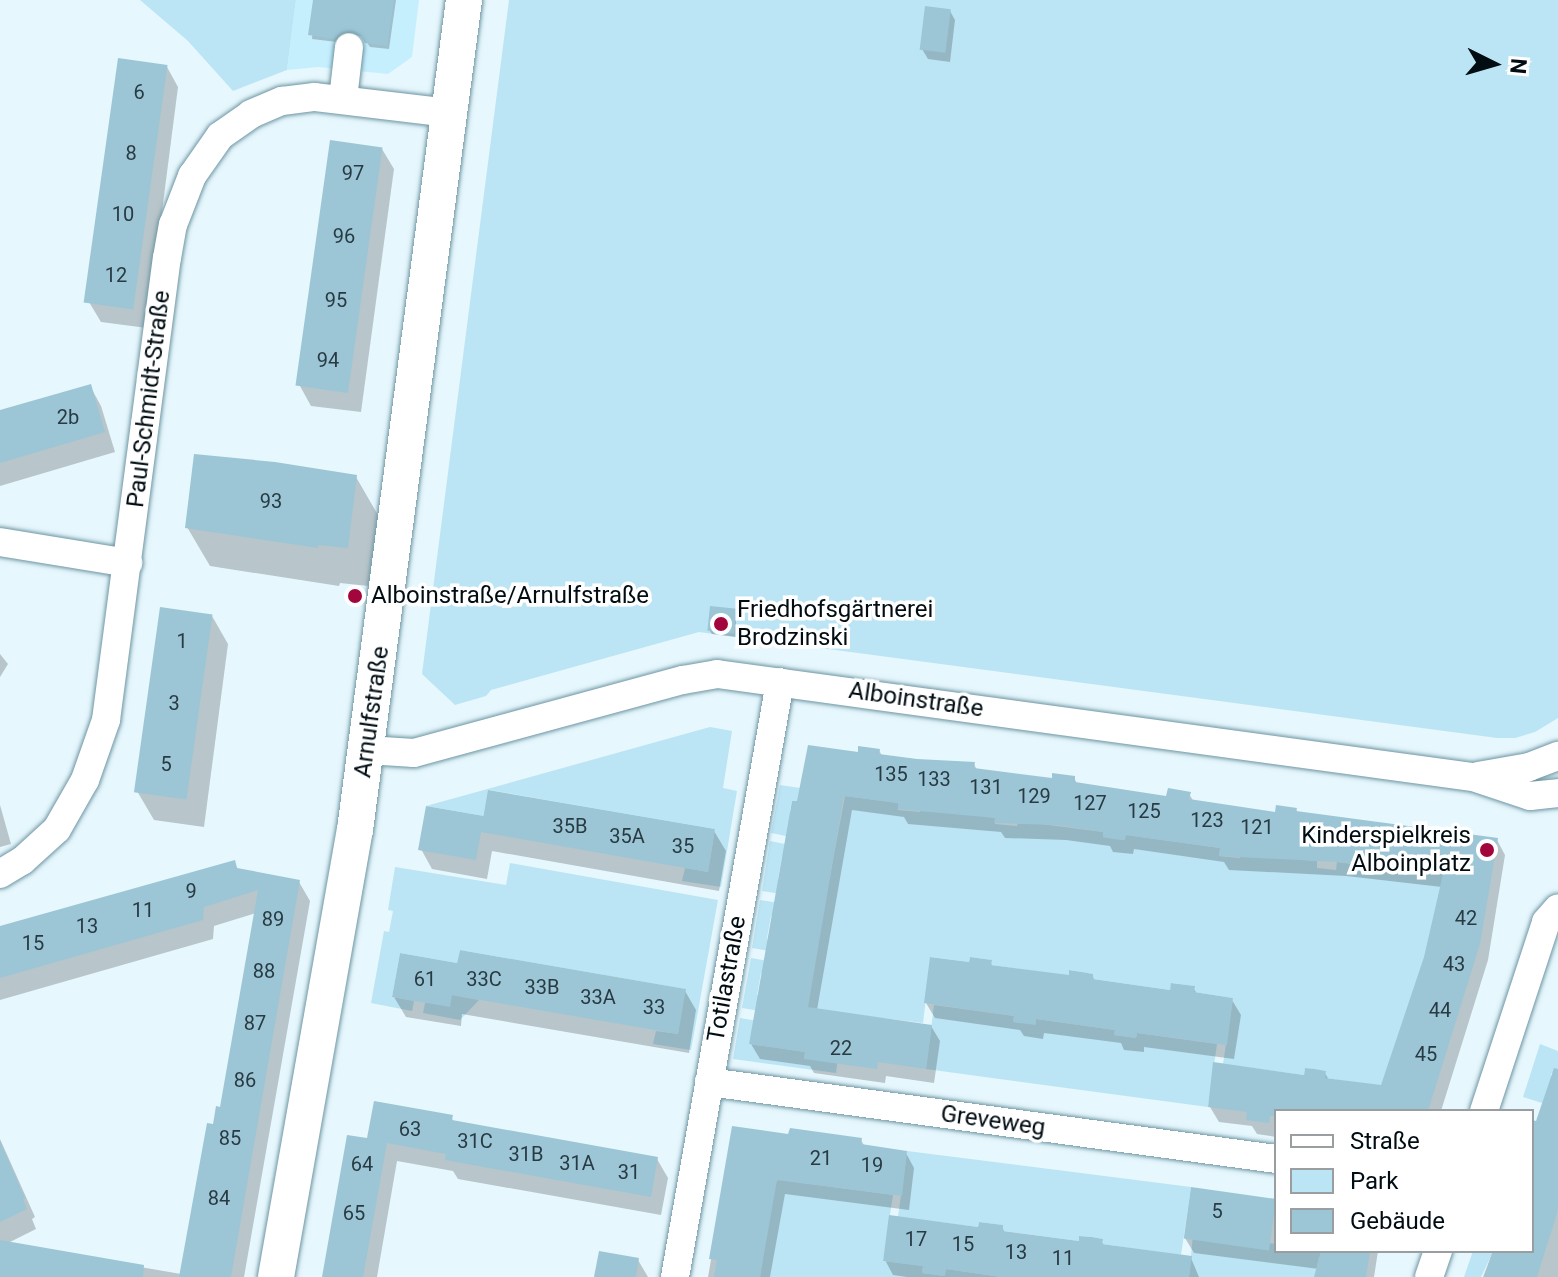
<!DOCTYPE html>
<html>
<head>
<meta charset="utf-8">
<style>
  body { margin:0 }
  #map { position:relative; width:1558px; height:1277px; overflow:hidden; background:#e6f7fd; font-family:Roboto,sans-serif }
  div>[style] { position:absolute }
  .built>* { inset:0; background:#c6effe }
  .green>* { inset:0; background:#bbe5f4 }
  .shadow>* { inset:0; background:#0003 }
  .building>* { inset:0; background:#9cc6d5; transform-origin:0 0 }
  .roads { filter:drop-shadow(0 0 2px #6d95a3) drop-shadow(0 0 2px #6d95a3) }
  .minor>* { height:28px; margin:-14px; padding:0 14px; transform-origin:14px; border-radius:14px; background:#fff }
  .major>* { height:36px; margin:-18px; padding:0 18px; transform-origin:18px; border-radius:18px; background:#fff }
  .dots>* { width:22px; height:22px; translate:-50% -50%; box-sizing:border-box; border:4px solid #fff; border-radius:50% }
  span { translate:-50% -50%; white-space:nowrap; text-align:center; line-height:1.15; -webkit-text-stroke:7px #fff; paint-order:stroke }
  .number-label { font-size:20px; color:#283b44 }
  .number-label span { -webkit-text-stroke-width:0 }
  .street-label { font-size:24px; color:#010d13 }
  .poi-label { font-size:24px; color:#010d13 }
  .left { translate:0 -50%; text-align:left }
  .right { translate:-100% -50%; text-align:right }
  .legend { position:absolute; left:1274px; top:1109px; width:260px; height:144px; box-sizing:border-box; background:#fff; border:2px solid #999ea1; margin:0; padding:10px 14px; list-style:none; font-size:24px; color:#010d13 }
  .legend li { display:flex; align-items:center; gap:16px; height:40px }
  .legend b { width:40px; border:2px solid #999ea1 }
  .north { position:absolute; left:1454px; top:24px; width:80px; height:80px; -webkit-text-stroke:6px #fff; paint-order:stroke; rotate:95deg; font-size:22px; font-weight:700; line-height:32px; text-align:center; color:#010d13 }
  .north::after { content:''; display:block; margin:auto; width:28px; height:36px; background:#010d13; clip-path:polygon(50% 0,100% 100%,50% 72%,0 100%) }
</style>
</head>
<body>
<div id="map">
  <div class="built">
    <i style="clip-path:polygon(296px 0,419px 0,412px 57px,388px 74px,318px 67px,287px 70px)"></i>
  </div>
  <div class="green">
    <i style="clip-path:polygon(140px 0,296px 0,287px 70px,233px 91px,188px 41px)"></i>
    <i style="clip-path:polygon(509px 0,1558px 0,1558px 718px,1535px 732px,1515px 738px,1497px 738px,699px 632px,491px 690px,486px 696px,455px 705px,422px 674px)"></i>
    <i style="clip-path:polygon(710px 727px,732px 731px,723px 788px,737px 791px,721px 887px,682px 881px,685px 868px,708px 872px,715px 829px,489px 790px,484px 816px,426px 806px)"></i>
    <i style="clip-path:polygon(780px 785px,800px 788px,798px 802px,792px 801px,790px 810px,791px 837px,771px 833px)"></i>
    <i style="clip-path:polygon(845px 796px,898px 803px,898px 810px,920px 812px,922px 806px,995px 818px,995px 824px,1017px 826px,1018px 821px,1103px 832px,1103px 837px,1124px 840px,1126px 835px,1220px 848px,1219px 856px,1240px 858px,1241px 854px,1317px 861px,1317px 868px,1336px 870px,1337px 862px,1425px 873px,1426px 869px,1449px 870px,1433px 944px,1381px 1086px,1325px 1078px,1326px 1071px,1305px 1068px,1304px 1075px,1223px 1064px,1233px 998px,1193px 992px,1194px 986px,1172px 983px,1170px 990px,1093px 979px,1092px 974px,1070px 970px,1069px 976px,991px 965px,991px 960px,970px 957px,969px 962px,931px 957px,923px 1023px,809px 1009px,806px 1004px)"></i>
    <i style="clip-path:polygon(770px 841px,790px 845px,782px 857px,778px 879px,781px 894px,762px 891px)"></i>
    <i style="clip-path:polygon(510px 863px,718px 900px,691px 1050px,653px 1044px,656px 1031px,678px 1034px,685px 989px,460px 950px,457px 963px,400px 953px,392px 997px,414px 1001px,412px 1011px,371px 1003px,384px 931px,389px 932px,393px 911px,388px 910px,395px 867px,506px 885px)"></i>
    <i style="clip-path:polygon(760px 900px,779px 903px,777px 916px,771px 916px,767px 938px,770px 951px,752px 948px)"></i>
    <i style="clip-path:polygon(751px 958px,768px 961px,766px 974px,761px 973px,757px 995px,762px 996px,760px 1011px,742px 1008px)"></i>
    <i style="clip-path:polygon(452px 995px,479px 1000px,460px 1020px,423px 1013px,425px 1003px)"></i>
    <i style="clip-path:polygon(934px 1005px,1014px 1016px,1013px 1022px,1036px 1024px,1036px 1019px,1115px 1030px,1114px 1035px,1136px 1038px,1137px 1033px,1217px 1044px,1208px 1107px,926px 1069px)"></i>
    <i style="clip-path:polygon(740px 1018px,758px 1021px,749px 1044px,805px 1052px,804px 1059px,838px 1057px,836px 1073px,733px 1059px)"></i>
    <i style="clip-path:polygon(1540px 1044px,1558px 1051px,1558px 1069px,1551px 1074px,1553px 1081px,1542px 1103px,1523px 1097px)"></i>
    <i style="clip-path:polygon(907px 1151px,1191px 1187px,1181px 1255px,1102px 1244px,1102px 1239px,1092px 1237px,1080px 1236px,1079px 1241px,1003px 1231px,1002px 1225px,979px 1222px,978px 1227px,898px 1217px)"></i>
    <i style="clip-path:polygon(779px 1180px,893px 1195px,883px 1261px,923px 1266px,922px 1273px,944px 1276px,946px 1269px,1001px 1277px,760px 1277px,774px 1182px)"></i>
    <i style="clip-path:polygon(1193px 1234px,1231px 1239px,1231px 1245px,1253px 1247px,1254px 1241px,1276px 1244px,1276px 1251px,1326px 1251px,1325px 1257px,1319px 1257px,1318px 1262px,1315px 1276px,1320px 1277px,1189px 1277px)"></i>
    <i style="clip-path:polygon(1473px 1251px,1493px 1252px,1481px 1277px,1464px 1277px)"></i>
  </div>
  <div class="shadow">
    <i style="clip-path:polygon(315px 0,396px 0,389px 49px,370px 47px,364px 38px,355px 34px,344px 36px,337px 42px,312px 39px)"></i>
    <i style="clip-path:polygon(950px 11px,955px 20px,950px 62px,928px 59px,922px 49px)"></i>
    <i style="clip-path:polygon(167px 67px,178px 87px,147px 328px,101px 322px,89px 302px)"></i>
    <i style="clip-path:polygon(382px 149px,394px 169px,361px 412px,311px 406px,300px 386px)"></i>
    <i style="clip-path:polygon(90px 386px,101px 406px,115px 452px,0 486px,0 412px)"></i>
    <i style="clip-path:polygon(356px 477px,378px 515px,369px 586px,340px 583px,339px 586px,210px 566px,187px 527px)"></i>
    <i style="clip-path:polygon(736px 611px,736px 637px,712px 634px,709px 630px)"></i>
    <i style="clip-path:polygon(212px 616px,228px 644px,204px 827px,154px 820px,137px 791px)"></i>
    <i style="clip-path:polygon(0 654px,8px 664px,0 677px)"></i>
    <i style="clip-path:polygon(879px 750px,882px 756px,917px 761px,974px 764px,977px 770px,1054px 781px,1074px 778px,1078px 785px,1168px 798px,1189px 794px,1194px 802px,1277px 814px,1296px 809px,1298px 813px,1497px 840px,1505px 855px,1488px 960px,1441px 1111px,1276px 1111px,1276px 1137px,1257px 1134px,1252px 1126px,1219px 1122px,1210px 1107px,1325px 1073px,1329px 1080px,1383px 1088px,1426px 958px,1442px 887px,1346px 876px,1229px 870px,1224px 862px,1134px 849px,1133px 854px,1113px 852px,1110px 846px,1066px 840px,1005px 838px,1001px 832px,908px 824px,904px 817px,852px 810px,817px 1010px,931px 1026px,940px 1041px,934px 1083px,886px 1076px,885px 1083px,814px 1073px,810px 1066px,760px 1059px,751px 1044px,799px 804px,860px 754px)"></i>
    <i style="clip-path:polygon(0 805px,11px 844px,0 847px)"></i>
    <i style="clip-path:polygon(482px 818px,714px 831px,726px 851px,719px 891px,492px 851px,487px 879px,432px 869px,421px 849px)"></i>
    <i style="clip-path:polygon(234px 862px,239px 871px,299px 882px,310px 901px,244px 1277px,0 1277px,0 1139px,35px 1217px,32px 1219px,36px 1229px,6px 1244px,181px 1274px,221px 1109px,256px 913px,214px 926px,213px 939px,0 1000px,0 928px)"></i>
    <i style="clip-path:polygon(990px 962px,993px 967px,1070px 978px,1092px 975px,1095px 981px,1172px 992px,1193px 988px,1198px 995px,1232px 1000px,1241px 1015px,1234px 1059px,1144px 1047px,1144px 1052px,1124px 1050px,1121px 1043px,1044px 1033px,1043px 1039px,1024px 1036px,1020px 1030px,935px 1018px,926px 1003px,971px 964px)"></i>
    <i style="clip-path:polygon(459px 965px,685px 991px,696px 1010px,689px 1053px,462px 1014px,461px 1026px,406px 1017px,394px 997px)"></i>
    <i style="clip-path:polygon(1558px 1072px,1558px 1277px,1483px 1277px,1493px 1251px,1532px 1251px,1532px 1128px,1538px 1124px)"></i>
    <i style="clip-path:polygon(451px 1117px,454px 1122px,657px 1159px,668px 1178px,661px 1215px,458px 1179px,453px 1171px,397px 1161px,377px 1277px,324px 1277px,369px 1141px)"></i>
    <i style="clip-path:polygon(734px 1128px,790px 1136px,861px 1140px,865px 1147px,906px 1153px,914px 1168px,909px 1210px,785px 1194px,770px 1277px,708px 1277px)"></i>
    <i style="clip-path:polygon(1276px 1201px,1276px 1251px,1378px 1251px,1374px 1277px,1317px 1277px,1319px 1269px,1194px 1253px,1185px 1238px)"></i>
    <i style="clip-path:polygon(1002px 1227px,1005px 1233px,1081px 1243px,1101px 1241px,1105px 1247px,1191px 1258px,1199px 1277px,907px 1277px,893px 1275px,885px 1260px,979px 1229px)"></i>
    <i style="clip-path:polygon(638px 1260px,648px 1277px,596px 1277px)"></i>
  </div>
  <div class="building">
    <i style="clip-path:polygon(313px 0,394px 0,387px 46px,365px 43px,360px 34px,352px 30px,342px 32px,334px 39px,308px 35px)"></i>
    <i style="left:925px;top:6px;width:26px;height:44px;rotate:7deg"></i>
    <i style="left:118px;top:58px;width:50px;height:247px;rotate:8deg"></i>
    <i style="left:330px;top:140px;width:53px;height:248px;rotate:8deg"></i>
    <i style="clip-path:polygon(91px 384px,105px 432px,0 463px,0 410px)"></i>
    <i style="clip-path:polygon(194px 454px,275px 462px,357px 475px,348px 548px,318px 545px,318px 548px,185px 528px)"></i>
    <i style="left:710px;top:606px;width:27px;height:25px;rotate:6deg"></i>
    <i style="left:160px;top:607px;width:53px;height:187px;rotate:8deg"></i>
    <i style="clip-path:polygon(808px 745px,858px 752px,858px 746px,880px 749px,879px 754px,917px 759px,975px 762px,974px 768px,1052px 778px,1052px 773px,1075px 776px,1075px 782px,1166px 796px,1168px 788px,1191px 792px,1189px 799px,1275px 812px,1276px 805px,1297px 808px,1296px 811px,1498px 838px,1480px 944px,1428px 1111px,1276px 1111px,1276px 1116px,1270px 1116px,1269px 1123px,1246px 1120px,1247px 1112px,1208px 1107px,1213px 1062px,1304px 1075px,1305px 1068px,1315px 1069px,1326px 1071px,1325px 1078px,1381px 1085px,1424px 957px,1443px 874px,1337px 862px,1219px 856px,1220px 848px,1126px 835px,1125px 840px,1113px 839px,1103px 837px,1103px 832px,1056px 825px,994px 823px,995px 818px,898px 809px,898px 803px,844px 796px,808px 1007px,932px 1025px,926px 1069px,878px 1062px,877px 1069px,804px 1059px,805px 1052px,749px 1044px,792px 801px,797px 801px)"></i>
    <i style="clip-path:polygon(488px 790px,715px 829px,708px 872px,481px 832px,476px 860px,418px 850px,426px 806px,484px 816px,482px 825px)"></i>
    <i style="clip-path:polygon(235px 860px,237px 868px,300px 880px,231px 1277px,179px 1277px,207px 1123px,213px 1124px,216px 1106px,220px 1107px,258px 890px,204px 907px,203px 920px,0 978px,0 926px)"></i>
    <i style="clip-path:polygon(460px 950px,686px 989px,678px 1034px,452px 995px,450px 1007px,392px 997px,400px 953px,457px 963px)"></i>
    <i style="clip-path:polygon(930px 957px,969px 962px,970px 957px,992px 960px,991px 965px,1069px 975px,1069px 970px,1082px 972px,1093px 974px,1093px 979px,1170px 990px,1171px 983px,1195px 986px,1194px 992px,1233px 998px,1227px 1045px,1137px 1033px,1136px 1038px,1114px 1035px,1115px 1030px,1036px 1019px,1036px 1025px,1013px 1022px,1014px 1016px,924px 1003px)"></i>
    <i style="clip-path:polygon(1554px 1068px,1558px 1069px,1558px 1210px,1537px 1277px,1484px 1277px,1493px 1251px,1532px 1251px,1532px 1120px,1536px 1121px)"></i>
    <i style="clip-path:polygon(374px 1101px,453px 1115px,452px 1120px,658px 1157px,651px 1197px,445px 1160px,446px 1154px,387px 1143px,363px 1277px,322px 1277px,347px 1135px,367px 1138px)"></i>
    <i style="clip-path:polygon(732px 1126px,788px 1134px,790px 1128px,862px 1138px,861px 1144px,907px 1151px,902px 1196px,777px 1180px,760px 1277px,714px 1277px,717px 1260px,709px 1259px)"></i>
    <i style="clip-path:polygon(0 1141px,25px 1198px,23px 1199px,27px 1209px,0 1222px)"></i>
    <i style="left:1191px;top:1187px;width:86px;height:52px;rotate:8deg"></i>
    <i style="clip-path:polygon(889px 1215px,978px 1227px,979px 1222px,1003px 1225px,1003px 1231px,1079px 1241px,1079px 1236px,1092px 1237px,1103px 1239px,1102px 1244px,1192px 1256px,1189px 1277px,1001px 1277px,946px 1269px,945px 1276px,922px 1273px,923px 1266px,883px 1261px)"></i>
    <i style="clip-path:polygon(0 1240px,144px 1265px,143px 1277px,0 1277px)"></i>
    <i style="clip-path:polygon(599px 1251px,639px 1258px,636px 1277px,594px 1277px)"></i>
    <i style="clip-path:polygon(1321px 1251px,1370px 1251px,1366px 1277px,1314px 1277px)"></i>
  </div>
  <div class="roads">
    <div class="minor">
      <i style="left:343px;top:99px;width:52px;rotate:-83.4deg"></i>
      <i style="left:0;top:542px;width:130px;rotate:9.3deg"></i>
      <i style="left:367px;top:750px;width:47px;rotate:3.7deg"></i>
      <i style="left:414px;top:753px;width:279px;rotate:-15.2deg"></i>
      <i style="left:683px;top:680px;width:35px;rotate:-10deg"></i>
      <i style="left:717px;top:674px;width:763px;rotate:7.76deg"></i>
      <i style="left:1473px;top:777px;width:60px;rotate:18.4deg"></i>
      <i style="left:1530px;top:796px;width:28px;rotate:-6deg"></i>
      <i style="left:1478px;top:776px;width:52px;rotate:-10deg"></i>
      <i style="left:1529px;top:767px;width:31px;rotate:-21deg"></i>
      <i style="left:0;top:874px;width:26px;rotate:-31deg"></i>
      <i style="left:22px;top:861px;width:47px;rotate:-42.4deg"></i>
      <i style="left:57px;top:829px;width:56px;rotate:-60.3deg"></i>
      <i style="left:85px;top:780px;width:64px;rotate:-70.7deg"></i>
      <i style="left:106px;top:720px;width:466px;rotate:-82.5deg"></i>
      <i style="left:167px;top:258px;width:34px;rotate:-80deg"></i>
      <i style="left:173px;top:225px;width:53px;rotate:-68.8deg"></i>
      <i style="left:192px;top:176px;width:49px;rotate:-55deg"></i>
      <i style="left:220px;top:136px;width:38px;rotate:-35deg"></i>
      <i style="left:251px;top:114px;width:34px;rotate:-23deg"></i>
      <i style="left:282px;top:101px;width:33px;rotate:-7deg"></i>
      <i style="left:315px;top:97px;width:136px;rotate:6.8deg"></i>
      <i style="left:709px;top:1082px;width:572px;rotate:7.73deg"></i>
      <i style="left:1484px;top:1111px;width:199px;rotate:-71.8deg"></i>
      <i style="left:1546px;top:922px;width:18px;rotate:-49deg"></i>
      <i style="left:675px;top:1277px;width:604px;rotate:-79.99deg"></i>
      <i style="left:1429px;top:1277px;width:28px;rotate:-71deg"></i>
    </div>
    <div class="major">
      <i style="left:276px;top:1277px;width:454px;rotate:-80deg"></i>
      <i style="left:355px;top:830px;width:837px;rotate:-82.52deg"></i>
    </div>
  </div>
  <div class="dots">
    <i style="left:355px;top:596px;background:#a3063c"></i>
    <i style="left:721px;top:624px;background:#a3063c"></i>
    <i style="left:1487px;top:850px;background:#a3063c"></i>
  </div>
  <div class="number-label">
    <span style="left:139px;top:92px">6</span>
    <span style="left:131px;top:153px">8</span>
    <span style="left:353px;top:173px">97</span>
    <span style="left:123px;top:214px">10</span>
    <span style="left:344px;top:236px">96</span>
    <span style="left:116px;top:275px">12</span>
    <span style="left:336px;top:300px">95</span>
    <span style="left:328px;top:360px">94</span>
    <span style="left:68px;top:417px">2b</span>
    <span style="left:271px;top:501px">93</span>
    <span style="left:182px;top:641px">1</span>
    <span style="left:174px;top:703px">3</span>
    <span style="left:166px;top:764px">5</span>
    <span style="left:891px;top:774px">135</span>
    <span style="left:934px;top:779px">133</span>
    <span style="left:986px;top:787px">131</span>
    <span style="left:1034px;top:796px">129</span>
    <span style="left:1090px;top:803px">127</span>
    <span style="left:1144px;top:811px">125</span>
    <span style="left:1207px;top:820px">123</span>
    <span style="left:570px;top:826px">35B</span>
    <span style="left:1257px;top:827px">121</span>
    <span style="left:627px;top:836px">35A</span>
    <span style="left:683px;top:846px">35</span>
    <span style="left:191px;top:891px">9</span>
    <span style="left:143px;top:910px">11</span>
    <span style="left:1466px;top:918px">42</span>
    <span style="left:273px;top:919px">89</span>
    <span style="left:87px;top:926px">13</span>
    <span style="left:33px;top:943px">15</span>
    <span style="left:1454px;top:964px">43</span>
    <span style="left:264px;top:971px">88</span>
    <span style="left:425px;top:979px">61</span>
    <span style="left:484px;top:979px">33C</span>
    <span style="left:542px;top:987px">33B</span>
    <span style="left:598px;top:997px">33A</span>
    <span style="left:654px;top:1007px">33</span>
    <span style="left:1440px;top:1010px">44</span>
    <span style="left:255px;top:1023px">87</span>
    <span style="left:841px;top:1048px">22</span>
    <span style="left:1426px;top:1054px">45</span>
    <span style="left:245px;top:1080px">86</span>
    <span style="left:410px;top:1129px">63</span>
    <span style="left:230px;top:1138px">85</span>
    <span style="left:475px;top:1141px">31C</span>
    <span style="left:526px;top:1154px">31B</span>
    <span style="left:821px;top:1158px">21</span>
    <span style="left:577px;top:1163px">31A</span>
    <span style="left:362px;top:1164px">64</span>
    <span style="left:872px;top:1165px">19</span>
    <span style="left:629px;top:1172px">31</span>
    <span style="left:219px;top:1198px">84</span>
    <span style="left:1217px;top:1211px">5</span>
    <span style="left:354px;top:1213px">65</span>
    <span style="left:916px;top:1239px">17</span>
    <span style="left:963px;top:1244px">15</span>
    <span style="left:1016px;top:1252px">13</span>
    <span style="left:1063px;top:1258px">11</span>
  </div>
  <div class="street-label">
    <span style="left:149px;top:399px;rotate:-83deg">Paul-Schmidt-Straße</span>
    <span style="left:916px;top:700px;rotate:8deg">Alboinstraße</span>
    <span style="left:372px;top:712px;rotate:-82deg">Arnulfstraße</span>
    <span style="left:727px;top:979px;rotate:-80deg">Totilastraße</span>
    <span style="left:993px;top:1121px;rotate:8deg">Greveweg</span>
  </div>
  <div class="poi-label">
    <span class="left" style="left:371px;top:596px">Alboinstraße/Arnulfstraße</span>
    <span class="left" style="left:737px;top:624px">Friedhofsgärtnerei<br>Brodzinski</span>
    <span class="right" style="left:1471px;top:850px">Kinderspielkreis<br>Alboinplatz</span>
  </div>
  <ul class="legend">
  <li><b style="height:10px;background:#fff"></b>Straße</li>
  <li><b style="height:22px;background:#bbe5f4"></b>Park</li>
  <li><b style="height:22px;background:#9cc6d5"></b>Gebäude</li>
  </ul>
  <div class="north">N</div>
</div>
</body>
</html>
